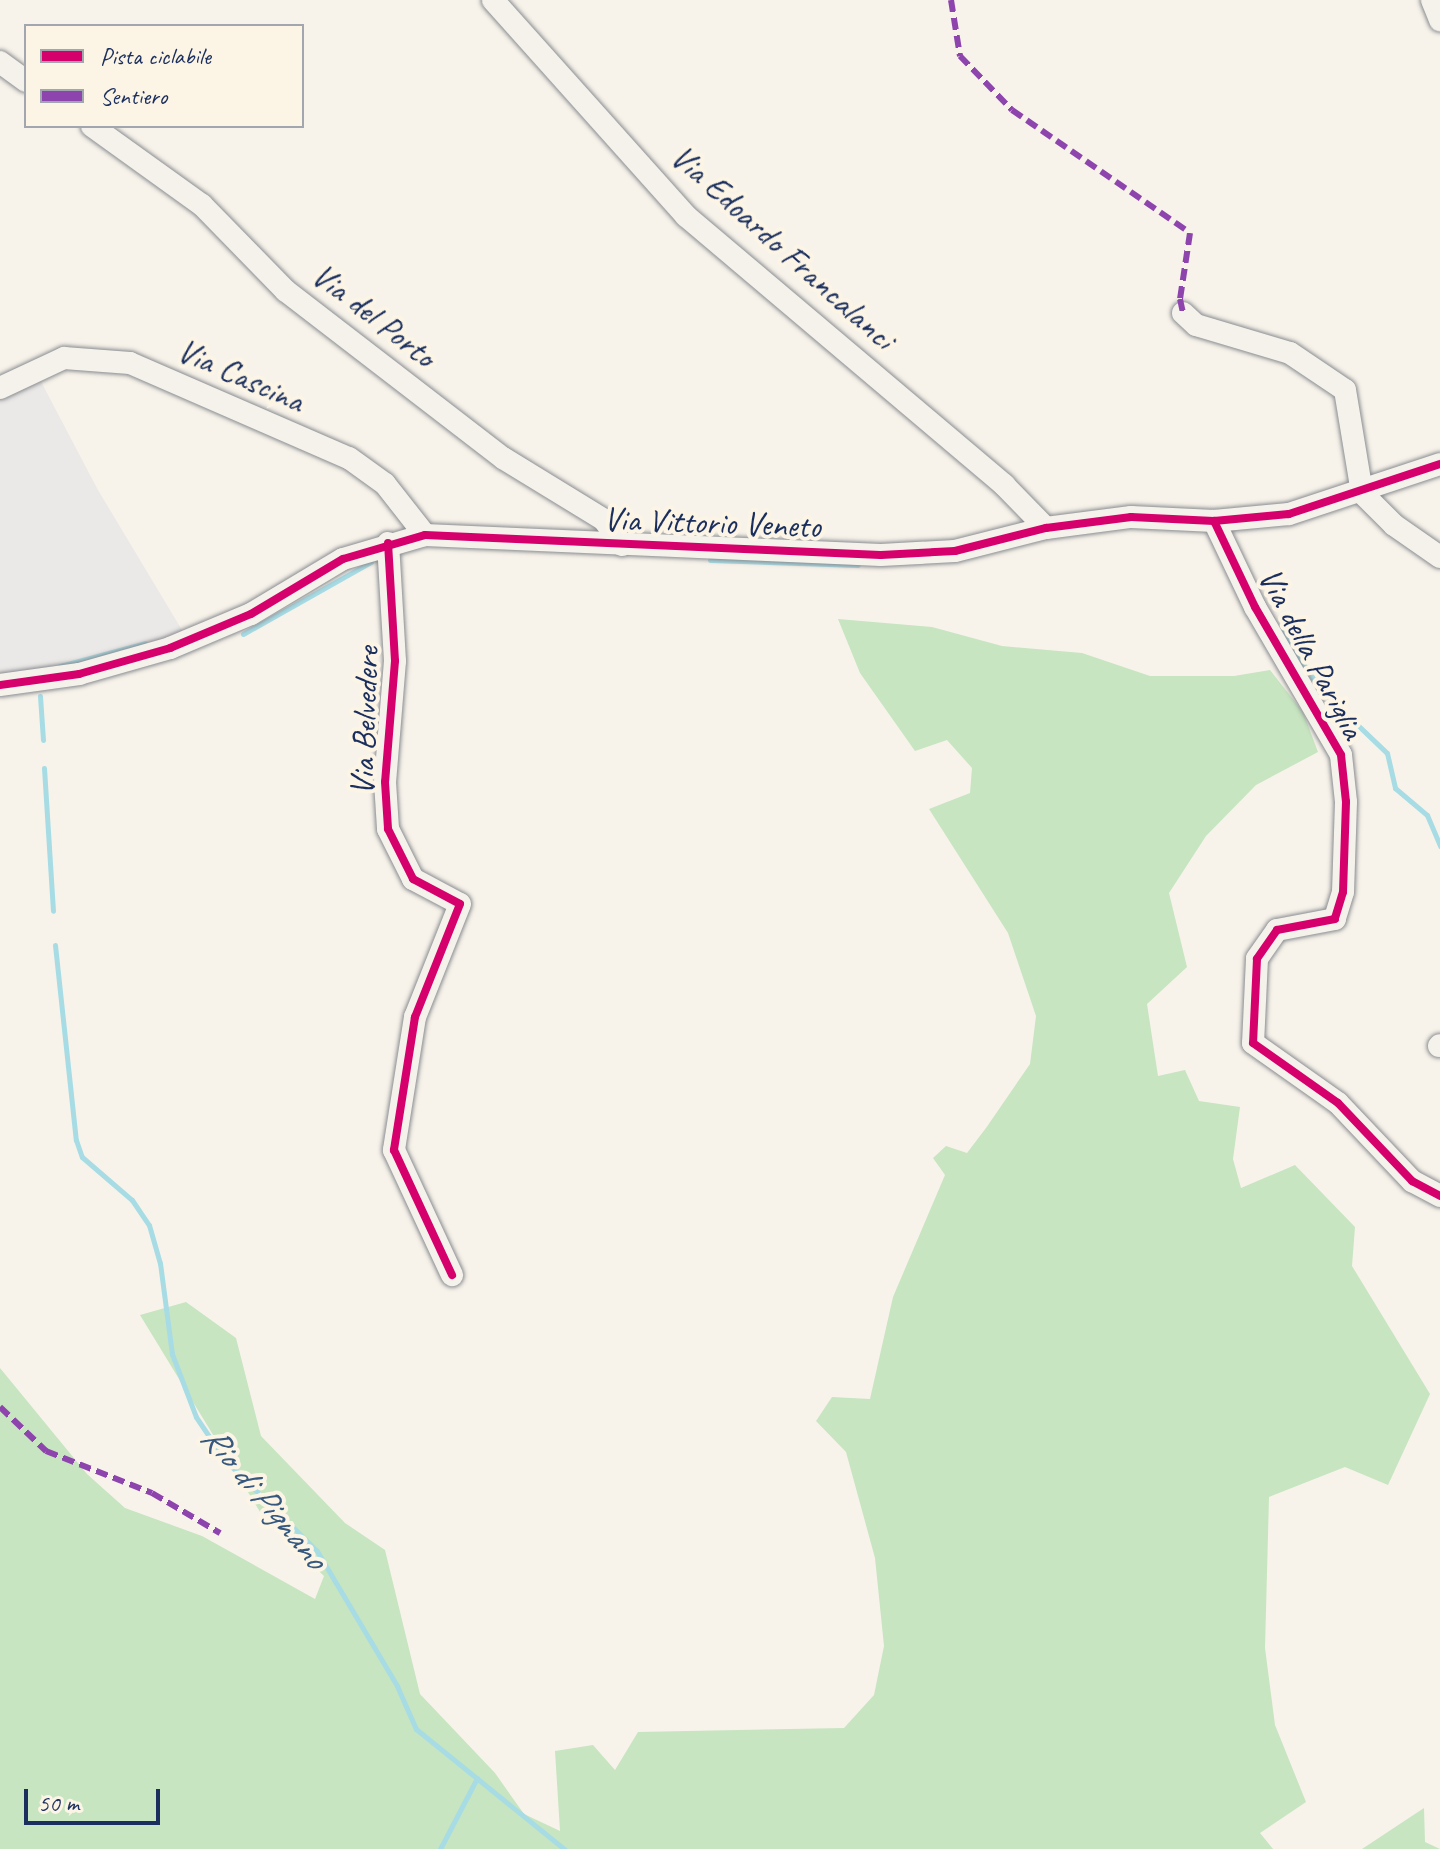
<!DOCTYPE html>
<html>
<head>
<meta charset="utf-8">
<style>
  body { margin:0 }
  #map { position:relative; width:1440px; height:1849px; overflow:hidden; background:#f7f3ea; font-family:Caveat,sans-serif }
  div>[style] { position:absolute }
  .built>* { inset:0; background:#ebe9e7 }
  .green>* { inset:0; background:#c7e5c0 }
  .stream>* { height:5px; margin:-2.5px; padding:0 2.5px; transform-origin:2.5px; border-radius:2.5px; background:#a7dce5 }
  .roads { filter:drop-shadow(0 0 2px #8a8c91) drop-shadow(0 0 2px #8a8c91) }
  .minor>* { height:22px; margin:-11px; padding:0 11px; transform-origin:11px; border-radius:11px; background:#f5f2ec }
  .quiet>* { height:6px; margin-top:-3px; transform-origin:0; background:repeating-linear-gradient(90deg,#8e44ad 0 12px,transparent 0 18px) }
  .cycleway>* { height:8px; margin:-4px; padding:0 4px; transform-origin:4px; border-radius:4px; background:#d6006c }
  span { translate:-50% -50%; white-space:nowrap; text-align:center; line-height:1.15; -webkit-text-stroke:8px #fcf5e5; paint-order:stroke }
  .street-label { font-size:34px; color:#1b2f5e }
  .water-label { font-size:36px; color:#36587f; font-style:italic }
  .legend { position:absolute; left:24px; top:24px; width:280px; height:104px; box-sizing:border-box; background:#fcf5e5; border:2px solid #a2a6af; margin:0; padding:10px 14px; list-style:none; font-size:24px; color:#1b2f5e }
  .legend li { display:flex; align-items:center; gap:16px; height:40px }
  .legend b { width:40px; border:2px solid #a2a6af }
  .scale { position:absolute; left:24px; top:1789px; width:136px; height:36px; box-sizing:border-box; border:4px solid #1b2f5e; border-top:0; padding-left:10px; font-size:24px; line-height:28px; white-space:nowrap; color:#1b2f5e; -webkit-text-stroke:6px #fcf5e5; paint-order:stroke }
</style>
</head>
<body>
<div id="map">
  <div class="built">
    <i style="clip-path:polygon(36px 372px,98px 490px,188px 640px,0 685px,0 388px)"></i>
  </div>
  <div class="green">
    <i style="clip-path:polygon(838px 619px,932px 627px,1002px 646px,1082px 653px,1150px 676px,1234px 676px,1270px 670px,1303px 712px,1318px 752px,1256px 785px,1206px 836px,1169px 893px,1187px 967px,1147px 1004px,1158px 1076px,1185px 1070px,1199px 1101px,1240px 1107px,1233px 1159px,1241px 1188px,1295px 1165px,1355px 1227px,1352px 1266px,1430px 1394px,1388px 1485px,1345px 1467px,1269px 1497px,1265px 1648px,1275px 1725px,1306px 1802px,1260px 1833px,1273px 1849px,0 1849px,0 1368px,87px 1474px,125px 1508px,202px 1536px,315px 1599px,324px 1576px,265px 1520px,140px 1315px,186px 1302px,236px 1338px,261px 1436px,345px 1523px,385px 1550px,420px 1694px,495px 1773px,524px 1814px,560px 1831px,555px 1751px,593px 1745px,615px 1770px,638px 1732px,844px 1728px,874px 1695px,884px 1646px,875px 1558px,846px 1452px,816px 1421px,832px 1397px,870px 1399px,893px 1297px,945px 1175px,933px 1158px,946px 1146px,967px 1153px,986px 1128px,1030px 1064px,1036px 1016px,1008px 933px,929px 809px,970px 793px,972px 768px,947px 740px,915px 751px,860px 673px)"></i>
    <i style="clip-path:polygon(1424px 1808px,1425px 1842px,1440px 1849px,1362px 1849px)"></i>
  </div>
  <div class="stream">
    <i style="left:710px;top:560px;width:148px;rotate:1.9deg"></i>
    <i style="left:1281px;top:631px;width:71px;rotate:55.9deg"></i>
    <i style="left:1321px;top:690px;width:91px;rotate:43.7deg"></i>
    <i style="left:1387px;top:753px;width:36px;rotate:77deg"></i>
    <i style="left:1395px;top:788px;width:42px;rotate:40.2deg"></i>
    <i style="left:1427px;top:815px;width:34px;rotate:67deg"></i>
    <i style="left:243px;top:634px;width:147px;rotate:-29.4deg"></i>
    <i style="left:60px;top:666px;width:88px;rotate:-15.1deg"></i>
    <i style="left:40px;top:696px;width:44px;rotate:86.1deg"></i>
    <i style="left:44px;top:768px;width:143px;rotate:86.4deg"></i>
    <i style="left:55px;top:945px;width:196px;rotate:83.9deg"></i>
    <i style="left:76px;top:1140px;width:18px;rotate:71deg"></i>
    <i style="left:82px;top:1157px;width:66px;rotate:40.7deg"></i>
    <i style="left:132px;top:1200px;width:30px;rotate:56deg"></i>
    <i style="left:149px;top:1225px;width:40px;rotate:74deg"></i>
    <i style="left:160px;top:1263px;width:92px;rotate:82.5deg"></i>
    <i style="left:172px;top:1354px;width:67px;rotate:69.1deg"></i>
    <i style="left:196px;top:1417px;width:52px;rotate:56deg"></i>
    <i style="left:225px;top:1460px;width:129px;rotate:44.7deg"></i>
    <i style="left:317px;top:1551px;width:157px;rotate:59.3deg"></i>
    <i style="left:397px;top:1686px;width:47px;rotate:66.2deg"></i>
    <i style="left:416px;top:1729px;width:191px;rotate:39deg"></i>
    <i style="left:440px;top:1849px;width:80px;rotate:-62.5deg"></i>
  </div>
  <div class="roads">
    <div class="minor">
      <i style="left:493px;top:0;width:290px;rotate:48.2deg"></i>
      <i style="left:686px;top:216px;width:417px;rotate:40.2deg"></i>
      <i style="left:1004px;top:485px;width:60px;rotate:45.7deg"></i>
      <i style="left:1432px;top:0;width:22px;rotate:68deg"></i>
      <i style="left:0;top:62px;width:32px;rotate:36deg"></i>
      <i style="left:92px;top:126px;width:135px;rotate:35.7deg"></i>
      <i style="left:202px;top:205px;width:120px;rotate:45.7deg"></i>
      <i style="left:286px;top:291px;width:274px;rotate:37.6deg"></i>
      <i style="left:503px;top:458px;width:119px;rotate:31.5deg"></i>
      <i style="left:604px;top:520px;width:31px;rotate:54deg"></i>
      <i style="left:1183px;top:313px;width:18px;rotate:43deg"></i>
      <i style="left:1196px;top:325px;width:98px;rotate:16.6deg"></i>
      <i style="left:1290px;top:353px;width:66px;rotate:33.9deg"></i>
      <i style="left:1345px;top:390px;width:104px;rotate:80.6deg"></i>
      <i style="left:1362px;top:493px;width:45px;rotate:45deg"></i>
      <i style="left:1394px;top:525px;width:56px;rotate:34.8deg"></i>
      <i style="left:0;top:388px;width:71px;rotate:-25.1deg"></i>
      <i style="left:64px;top:358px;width:66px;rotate:4.3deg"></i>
      <i style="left:130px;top:363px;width:239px;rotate:23.5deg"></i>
      <i style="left:349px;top:458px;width:44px;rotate:35.8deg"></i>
      <i style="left:385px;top:484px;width:65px;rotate:51.9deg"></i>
      <i style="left:1214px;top:521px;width:95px;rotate:64.5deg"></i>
      <i style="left:1255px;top:607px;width:171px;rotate:59.8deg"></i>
      <i style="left:1341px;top:755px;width:47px;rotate:83.9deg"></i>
      <i style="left:1346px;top:802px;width:90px;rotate:91.9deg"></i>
      <i style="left:1343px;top:892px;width:28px;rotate:107deg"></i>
      <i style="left:1335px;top:919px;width:59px;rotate:169.3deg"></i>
      <i style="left:1277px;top:930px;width:35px;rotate:125deg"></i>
      <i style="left:1257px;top:959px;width:84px;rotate:92.7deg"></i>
      <i style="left:1253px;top:1043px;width:104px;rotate:35.2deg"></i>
      <i style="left:1338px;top:1103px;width:108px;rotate:46.5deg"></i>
      <i style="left:1412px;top:1181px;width:32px;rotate:28deg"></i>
      <i style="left:388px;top:543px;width:118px;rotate:86.6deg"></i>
      <i style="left:395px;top:661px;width:121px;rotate:94.7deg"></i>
      <i style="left:385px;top:782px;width:47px;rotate:86.3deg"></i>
      <i style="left:388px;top:829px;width:56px;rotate:63.4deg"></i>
      <i style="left:413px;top:879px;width:53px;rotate:28deg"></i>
      <i style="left:460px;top:904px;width:122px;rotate:111.7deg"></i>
      <i style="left:415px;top:1017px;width:135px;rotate:99deg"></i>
      <i style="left:394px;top:1150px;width:138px;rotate:65.1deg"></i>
      <i style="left:0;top:685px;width:80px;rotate:-7.9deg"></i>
      <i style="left:79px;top:674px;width:95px;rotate:-15.9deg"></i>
      <i style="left:170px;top:648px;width:88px;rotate:-22.8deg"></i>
      <i style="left:251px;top:614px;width:107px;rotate:-30.9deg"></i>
      <i style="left:343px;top:559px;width:85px;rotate:-16.3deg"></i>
      <i style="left:425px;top:535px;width:456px;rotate:2.5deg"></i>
      <i style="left:881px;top:555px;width:74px;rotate:-3.1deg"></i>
      <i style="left:955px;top:551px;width:94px;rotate:-14.2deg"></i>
      <i style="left:1046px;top:528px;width:86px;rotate:-7.4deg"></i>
      <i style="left:1131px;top:517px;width:83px;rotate:2.8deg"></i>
      <i style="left:1214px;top:521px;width:75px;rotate:-5.3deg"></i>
      <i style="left:1289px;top:514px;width:159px;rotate:-18.3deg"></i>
      <i style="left:1439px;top:1046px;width:1px;rotate:-45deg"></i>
    </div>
  </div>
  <div class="quiet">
    <i style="left:951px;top:0;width:57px;rotate:80.9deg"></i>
    <i style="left:960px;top:56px;width:75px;rotate:46.1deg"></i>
    <i style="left:1012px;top:110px;width:216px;rotate:34.6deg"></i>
    <i style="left:1190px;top:233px;width:67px;rotate:98.6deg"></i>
    <i style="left:1180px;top:299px;width:14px;rotate:78deg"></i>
    <i style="left:0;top:1407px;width:64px;rotate:43.7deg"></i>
    <i style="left:46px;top:1451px;width:114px;rotate:21.6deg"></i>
    <i style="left:152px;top:1493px;width:79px;rotate:30.5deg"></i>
  </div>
  <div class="cycleway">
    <i style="left:1214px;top:521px;width:95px;rotate:64.5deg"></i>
    <i style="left:1255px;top:607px;width:171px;rotate:59.8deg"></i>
    <i style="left:1341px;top:755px;width:47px;rotate:83.9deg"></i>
    <i style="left:1346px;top:802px;width:90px;rotate:91.9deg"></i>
    <i style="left:1343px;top:892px;width:28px;rotate:107deg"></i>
    <i style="left:1335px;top:919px;width:59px;rotate:169.3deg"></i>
    <i style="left:1277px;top:930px;width:35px;rotate:125deg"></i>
    <i style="left:1257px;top:959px;width:84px;rotate:92.7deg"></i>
    <i style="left:1253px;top:1043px;width:104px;rotate:35.2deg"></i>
    <i style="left:1338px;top:1103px;width:108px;rotate:46.5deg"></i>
    <i style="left:1412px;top:1181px;width:32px;rotate:28deg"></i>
    <i style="left:388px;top:543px;width:118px;rotate:86.6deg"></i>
    <i style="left:395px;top:661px;width:121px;rotate:94.7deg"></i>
    <i style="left:385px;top:782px;width:47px;rotate:86.3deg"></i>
    <i style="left:388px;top:829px;width:56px;rotate:63.4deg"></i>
    <i style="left:413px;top:879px;width:53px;rotate:28deg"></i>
    <i style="left:460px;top:904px;width:122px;rotate:111.7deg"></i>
    <i style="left:415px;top:1017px;width:135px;rotate:99deg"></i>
    <i style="left:394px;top:1150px;width:138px;rotate:65.1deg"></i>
    <i style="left:0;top:685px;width:80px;rotate:-7.9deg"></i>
    <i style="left:79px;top:674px;width:95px;rotate:-15.9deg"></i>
    <i style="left:170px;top:648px;width:88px;rotate:-22.8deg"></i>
    <i style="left:251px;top:614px;width:107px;rotate:-30.9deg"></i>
    <i style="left:343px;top:559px;width:85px;rotate:-16.3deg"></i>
    <i style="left:425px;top:535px;width:456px;rotate:2.5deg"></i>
    <i style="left:881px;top:555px;width:74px;rotate:-3.1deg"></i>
    <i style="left:955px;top:551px;width:94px;rotate:-14.2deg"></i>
    <i style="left:1046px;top:528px;width:86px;rotate:-7.4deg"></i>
    <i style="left:1131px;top:517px;width:83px;rotate:2.8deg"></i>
    <i style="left:1214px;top:521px;width:75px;rotate:-5.3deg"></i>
    <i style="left:1289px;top:514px;width:159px;rotate:-18.3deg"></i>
  </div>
  <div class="street-label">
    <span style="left:783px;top:247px;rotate:42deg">Via Edoardo Francalanci</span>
    <span style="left:374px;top:315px;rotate:38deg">Via del Porto</span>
    <span style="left:241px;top:375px;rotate:24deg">Via Cascina</span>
    <span style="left:712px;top:522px;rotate:2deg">Via Vittorio Veneto</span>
    <span style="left:1312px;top:653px;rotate:62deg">Via della Pariglia</span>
    <span style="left:364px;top:721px;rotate:-88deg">Via Belvedere</span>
  </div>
  <div class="water-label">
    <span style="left:264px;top:1497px;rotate:50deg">Rio di Pignano</span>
  </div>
  <ul class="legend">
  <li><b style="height:10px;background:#d6006c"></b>Pista ciclabile</li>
  <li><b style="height:10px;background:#8e44ad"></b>Sentiero</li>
  </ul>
  <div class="scale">50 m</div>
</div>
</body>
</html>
